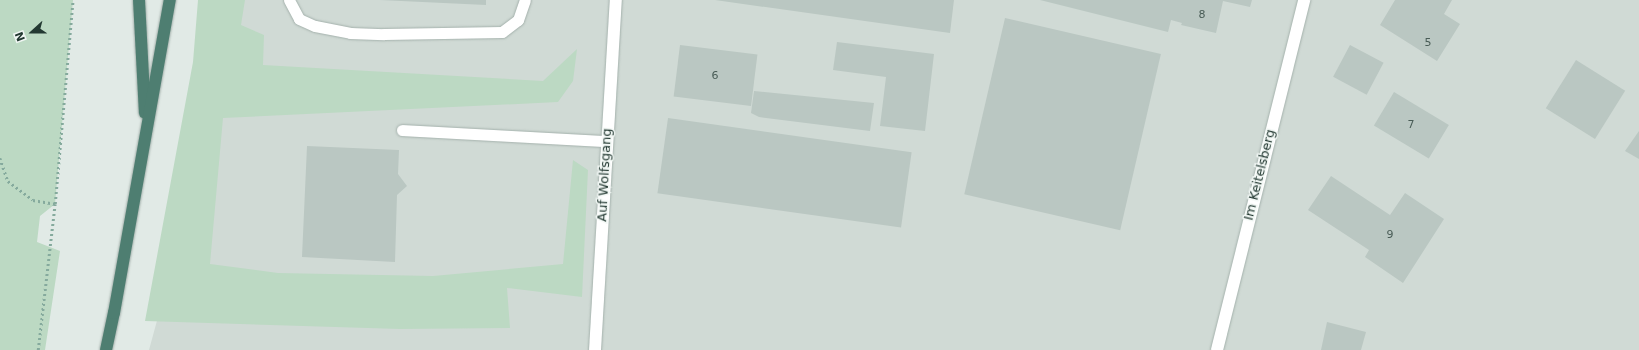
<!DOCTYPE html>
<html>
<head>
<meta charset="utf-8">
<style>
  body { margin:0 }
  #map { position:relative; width:1639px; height:350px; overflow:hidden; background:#e1eae6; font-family:"DejaVu Sans",sans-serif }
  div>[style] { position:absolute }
  .built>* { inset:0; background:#d0dad5 }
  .green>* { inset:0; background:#bcd9c3 }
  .building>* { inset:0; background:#bac7c2; transform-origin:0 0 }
  .path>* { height:2.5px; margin-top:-1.25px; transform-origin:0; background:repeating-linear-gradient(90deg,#85aa9d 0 2px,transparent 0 5px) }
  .roads { filter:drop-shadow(0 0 1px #a4b1ac) drop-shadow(0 0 1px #a4b1ac) }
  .service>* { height:11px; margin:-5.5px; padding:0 5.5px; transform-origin:5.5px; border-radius:5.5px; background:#fff }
  .minor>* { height:12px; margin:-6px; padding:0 6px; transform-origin:6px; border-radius:6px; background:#fff }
  .trunk>* { height:12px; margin:-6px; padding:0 6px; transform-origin:6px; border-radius:6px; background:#4e7e71 }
  span { translate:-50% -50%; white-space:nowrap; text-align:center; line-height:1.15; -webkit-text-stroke:3px #f1f7f4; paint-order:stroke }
  .number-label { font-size:11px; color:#495c56 }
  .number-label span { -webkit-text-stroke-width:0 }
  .street-label { font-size:13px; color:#233932 }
  .north { position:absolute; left:12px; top:12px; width:40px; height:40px; -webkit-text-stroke:3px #f1f7f4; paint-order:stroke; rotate:249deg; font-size:11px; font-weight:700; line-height:16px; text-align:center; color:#233932 }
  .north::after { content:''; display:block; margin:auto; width:14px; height:18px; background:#233932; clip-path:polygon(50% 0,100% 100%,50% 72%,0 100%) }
</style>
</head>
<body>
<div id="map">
  <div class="built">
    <i style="clip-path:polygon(221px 0,1639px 0,1639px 350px,149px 350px,217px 101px)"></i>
  </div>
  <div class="green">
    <i style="clip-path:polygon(0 0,73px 0,55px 204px,40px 216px,37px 242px,60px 251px,45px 350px,0 350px)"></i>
    <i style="clip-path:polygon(198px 0,245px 0,241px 25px,264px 35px,263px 65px,543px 81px,577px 49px,573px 81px,558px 102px,223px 118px,210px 264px,278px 273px,433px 276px,563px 264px,573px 160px,588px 170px,582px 297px,507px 288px,510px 328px,400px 329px,145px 321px,193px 62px)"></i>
  </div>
  <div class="building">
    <i style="clip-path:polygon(380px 0,486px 0,486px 5px)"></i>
    <i style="clip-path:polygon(715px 0,954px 0,950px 33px)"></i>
    <i style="clip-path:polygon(1040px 0,1252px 0,1250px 7px,1223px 1px,1216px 33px,1181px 25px,1182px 23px,1171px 20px,1168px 32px)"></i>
    <i style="clip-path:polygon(1395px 0,1452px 0,1444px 14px,1460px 24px,1437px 61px,1380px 25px)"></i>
    <i style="left:1005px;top:18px;width:160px;height:181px;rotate:13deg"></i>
    <i style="clip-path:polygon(837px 42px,934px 54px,925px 131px,880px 126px,886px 77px,833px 70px)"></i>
    <i style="left:680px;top:45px;width:78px;height:52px;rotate:7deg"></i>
    <i style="left:1350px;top:45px;width:38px;height:36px;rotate:28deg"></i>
    <i style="left:1576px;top:60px;width:58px;height:57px;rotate:32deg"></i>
    <i style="clip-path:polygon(754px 91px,874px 103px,870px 131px,759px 117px,751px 113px)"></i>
    <i style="left:1394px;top:92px;width:64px;height:39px;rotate:31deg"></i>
    <i style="left:668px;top:118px;width:246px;height:76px;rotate:8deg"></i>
    <i style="clip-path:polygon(1639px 131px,1639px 159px,1625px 151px)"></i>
    <i style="clip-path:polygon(307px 146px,399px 150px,398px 174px,407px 186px,397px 195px,395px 262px,302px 257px)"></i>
    <i style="clip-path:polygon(1331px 176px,1390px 215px,1405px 193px,1444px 219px,1403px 283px,1365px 257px,1369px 250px,1308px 210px)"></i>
    <i style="clip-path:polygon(1327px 322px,1366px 332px,1361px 350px,1321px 350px)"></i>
  </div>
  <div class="path">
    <i style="left:0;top:158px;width:24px;rotate:71deg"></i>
    <i style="left:8px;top:181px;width:31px;rotate:37deg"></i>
    <i style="left:33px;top:200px;width:22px;rotate:10deg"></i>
    <i style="left:38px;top:350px;width:147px;rotate:-83.4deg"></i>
    <i style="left:55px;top:204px;width:205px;rotate:-85deg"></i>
  </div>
  <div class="roads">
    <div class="service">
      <i style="left:289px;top:0;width:21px;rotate:62deg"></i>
      <i style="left:299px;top:19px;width:17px;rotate:24deg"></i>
      <i style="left:315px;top:26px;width:36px;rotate:11deg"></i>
      <i style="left:350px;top:33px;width:34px;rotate:2deg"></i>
      <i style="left:384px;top:34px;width:118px;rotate:-1deg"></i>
      <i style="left:502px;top:32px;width:20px;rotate:-37deg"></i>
      <i style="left:518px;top:20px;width:21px;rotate:-71deg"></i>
      <i style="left:402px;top:130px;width:205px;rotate:3.1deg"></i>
    </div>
    <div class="minor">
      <i style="left:595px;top:350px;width:351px;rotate:-86.6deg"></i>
      <i style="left:1217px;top:350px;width:361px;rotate:-76deg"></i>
    </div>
    <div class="trunk">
      <i style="left:139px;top:0;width:113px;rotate:87deg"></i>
      <i style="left:106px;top:350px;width:38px;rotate:-78deg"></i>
      <i style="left:114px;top:313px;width:318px;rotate:-79.9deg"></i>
    </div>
  </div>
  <div class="number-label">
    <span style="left:1202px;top:15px">8</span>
    <span style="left:1428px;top:43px">5</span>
    <span style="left:715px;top:76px">6</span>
    <span style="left:1411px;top:125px">7</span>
    <span style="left:1390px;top:235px">9</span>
  </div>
  <div class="street-label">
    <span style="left:605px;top:175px;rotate:-87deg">Auf Wolfsgang</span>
    <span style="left:1260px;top:175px;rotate:-76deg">Im Keitelsberg</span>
  </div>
  <div class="north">N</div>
</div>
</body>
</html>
